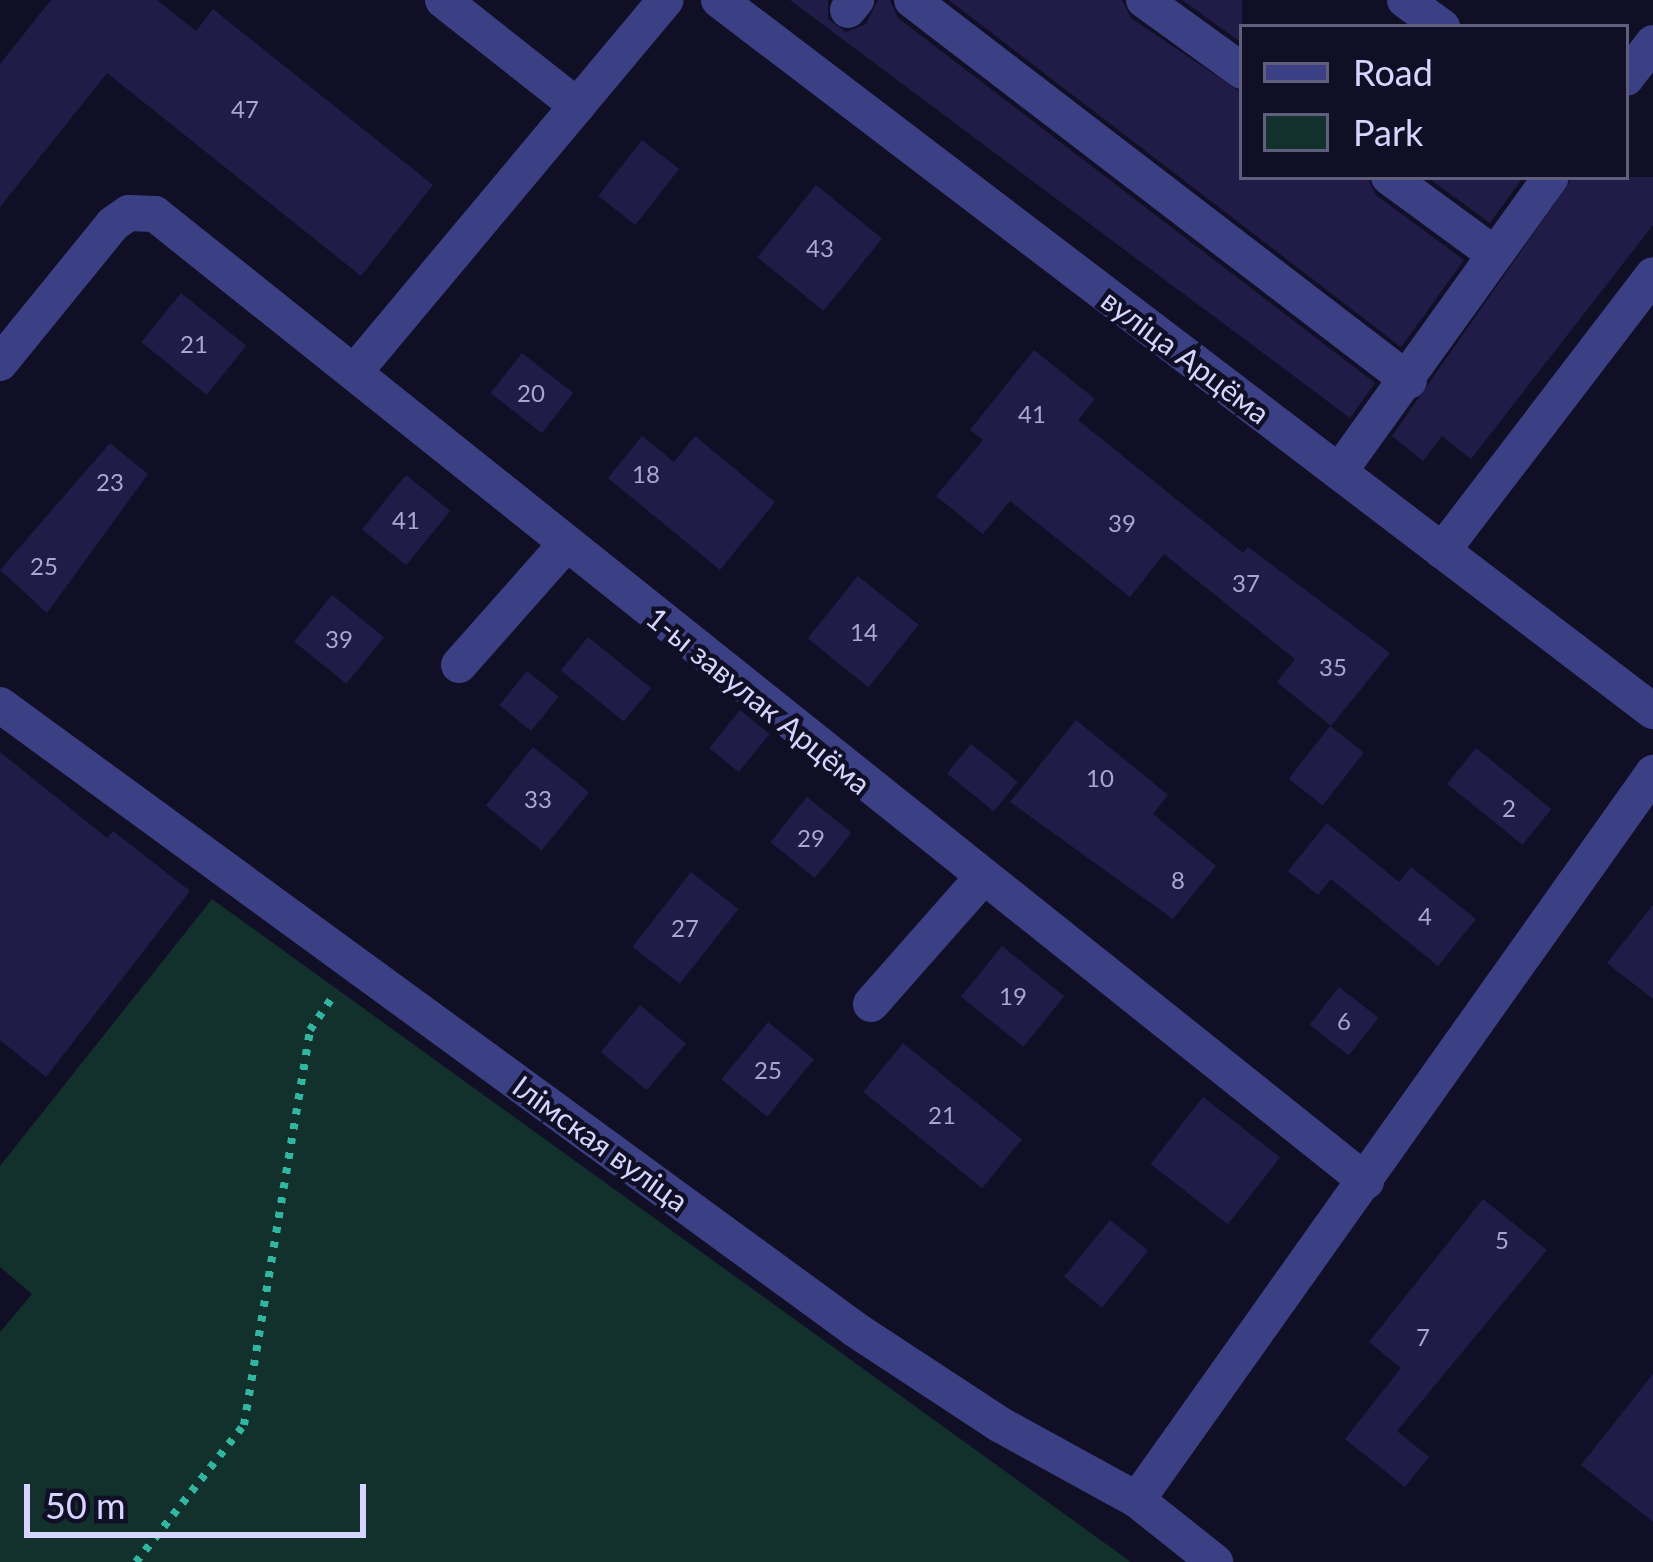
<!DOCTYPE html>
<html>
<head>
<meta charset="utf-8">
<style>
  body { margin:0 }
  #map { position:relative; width:1653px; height:1562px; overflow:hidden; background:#110f26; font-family:Lato,sans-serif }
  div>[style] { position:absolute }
  .green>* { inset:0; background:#12302c }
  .building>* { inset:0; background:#201c47; transform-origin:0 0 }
  .path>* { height:8px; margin-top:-4px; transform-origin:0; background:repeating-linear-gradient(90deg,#31b7a1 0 6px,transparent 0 15px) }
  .minor>* { height:36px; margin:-18px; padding:0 18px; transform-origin:18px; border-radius:18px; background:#3b4085 }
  span { translate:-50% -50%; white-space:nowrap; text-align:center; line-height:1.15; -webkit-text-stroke:9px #110f26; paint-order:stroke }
  .number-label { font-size:24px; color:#a8a7d1 }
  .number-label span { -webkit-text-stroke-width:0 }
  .street-label { font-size:30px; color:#d5d5ff }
  .legend { position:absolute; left:1239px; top:24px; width:390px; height:156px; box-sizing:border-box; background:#110f26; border:3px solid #5f5e7d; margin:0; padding:15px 21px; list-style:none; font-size:36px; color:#d5d5ff }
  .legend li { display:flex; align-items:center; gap:24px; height:60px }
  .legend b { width:60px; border:3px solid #5f5e7d }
  .scale { position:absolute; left:24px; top:1484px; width:342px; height:54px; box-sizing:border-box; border:6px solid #d5d5ff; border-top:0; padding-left:15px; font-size:36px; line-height:42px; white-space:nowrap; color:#d5d5ff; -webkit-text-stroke:9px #110f26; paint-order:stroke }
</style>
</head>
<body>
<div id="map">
  <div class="green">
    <i style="clip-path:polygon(212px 899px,1131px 1562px,0 1562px,0 1332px,32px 1294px,0 1267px,0 1166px)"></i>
  </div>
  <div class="building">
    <i style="clip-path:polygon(51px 0,157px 0,196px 31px,213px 9px,433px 185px,361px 276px,107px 73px,0 207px,0 64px)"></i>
    <i style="clip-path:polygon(790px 0,828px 0,828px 19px,846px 32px,866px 24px,878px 0,890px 0,898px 18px,1375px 383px,1350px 418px)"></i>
    <i style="clip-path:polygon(949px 0,1122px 0,1131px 18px,1242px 93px,1242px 177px,1367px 177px,1376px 195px,1464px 260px,1401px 347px)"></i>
    <i style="clip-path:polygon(1182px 0,1242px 0,1242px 43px)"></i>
    <i style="left:642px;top:140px;width:47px;height:71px;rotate:38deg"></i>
    <i style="clip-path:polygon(1427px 177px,1523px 177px,1490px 223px)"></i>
    <i style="clip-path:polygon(1573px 177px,1653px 177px,1653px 225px,1471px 459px,1442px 436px,1423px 461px,1392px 436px)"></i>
    <i style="left:816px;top:185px;width:85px;height:93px;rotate:39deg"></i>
    <i style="left:181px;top:293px;width:84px;height:63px;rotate:39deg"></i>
    <i style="clip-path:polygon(1034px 350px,1095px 399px,1078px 420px,1243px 553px,1248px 547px,1390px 653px,1331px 726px,1277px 682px,1295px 659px,1164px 554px,1130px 597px,1010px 501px,983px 534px,936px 496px,983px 440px,970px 430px)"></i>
    <i style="left:522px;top:353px;width:65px;height:51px;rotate:38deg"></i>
    <i style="clip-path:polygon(642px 436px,674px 462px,695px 436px,775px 502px,720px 570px,608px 478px)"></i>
    <i style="clip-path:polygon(110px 443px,148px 474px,47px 613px,0 570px)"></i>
    <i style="left:406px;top:475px;width:57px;height:70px;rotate:39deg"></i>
    <i style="left:858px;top:576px;width:78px;height:80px;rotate:39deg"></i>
    <i style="left:332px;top:595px;width:67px;height:60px;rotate:39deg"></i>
    <i style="left:588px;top:637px;width:81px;height:43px;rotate:39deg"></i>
    <i style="left:527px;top:671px;width:41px;height:44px;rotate:39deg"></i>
    <i style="left:740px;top:710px;width:38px;height:49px;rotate:39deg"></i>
    <i style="clip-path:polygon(1076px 720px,1168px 795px,1153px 814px,1216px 866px,1173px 919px,1010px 802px)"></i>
    <i style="left:1330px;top:726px;width:43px;height:67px;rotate:38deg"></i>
    <i style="left:971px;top:744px;width:60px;height:38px;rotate:39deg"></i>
    <i style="left:533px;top:747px;width:72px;height:75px;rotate:39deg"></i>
    <i style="left:1476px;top:748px;width:97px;height:46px;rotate:39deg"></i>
    <i style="clip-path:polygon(0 752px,107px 838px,113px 831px,190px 891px,46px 1077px,0 1040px)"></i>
    <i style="left:807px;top:797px;width:57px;height:58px;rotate:39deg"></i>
    <i style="clip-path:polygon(1327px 823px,1399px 882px,1411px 867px,1476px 919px,1438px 966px,1331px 879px,1318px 895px,1288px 871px)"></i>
    <i style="left:691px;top:872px;width:60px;height:95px;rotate:38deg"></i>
    <i style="clip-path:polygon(1653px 905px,1653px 999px,1607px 963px)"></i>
    <i style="left:1002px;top:946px;width:80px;height:65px;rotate:39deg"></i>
    <i style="left:1339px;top:987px;width:50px;height:48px;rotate:38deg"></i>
    <i style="left:640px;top:1005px;width:60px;height:61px;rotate:40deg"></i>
    <i style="left:768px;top:1022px;width:59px;height:74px;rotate:39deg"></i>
    <i style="left:903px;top:1043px;width:153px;height:63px;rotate:39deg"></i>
    <i style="left:1203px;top:1097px;width:98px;height:85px;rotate:38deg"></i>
    <i style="clip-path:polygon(1483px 1199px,1547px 1250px,1397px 1431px,1429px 1457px,1405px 1487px,1345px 1439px,1401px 1368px,1369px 1342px)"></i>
    <i style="left:1110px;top:1220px;width:49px;height:73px;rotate:39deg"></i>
    <i style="clip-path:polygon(1653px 1374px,1653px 1522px,1581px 1465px)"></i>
  </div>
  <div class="path">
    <i style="left:136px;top:1562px;width:174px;rotate:-51.8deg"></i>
    <i style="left:244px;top:1425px;width:400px;rotate:-80.5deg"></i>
    <i style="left:310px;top:1030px;width:42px;rotate:-55.6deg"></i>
  </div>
  <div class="minor">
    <i style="left:443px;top:0;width:171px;rotate:38.3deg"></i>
    <i style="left:719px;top:0;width:1174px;rotate:37.28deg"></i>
    <i style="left:912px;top:0;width:626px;rotate:37.47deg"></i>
    <i style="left:1144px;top:0;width:121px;rotate:35.9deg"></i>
    <i style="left:1405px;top:0;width:46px;rotate:36.1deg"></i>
    <i style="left:848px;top:10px;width:13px;rotate:-51deg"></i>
    <i style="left:1626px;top:78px;width:44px;rotate:-52.4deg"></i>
    <i style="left:1389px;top:177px;width:129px;rotate:36.2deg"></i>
    <i style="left:0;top:363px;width:179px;rotate:-50.9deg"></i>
    <i style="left:113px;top:224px;width:19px;rotate:-35deg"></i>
    <i style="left:129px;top:213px;width:26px;rotate:2deg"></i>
    <i style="left:155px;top:214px;width:1550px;rotate:38.61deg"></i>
    <i style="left:357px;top:369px;width:481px;rotate:-50.1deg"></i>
    <i style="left:1339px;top:472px;width:363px;rotate:-54.3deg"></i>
    <i style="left:1442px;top:551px;width:347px;rotate:-52.6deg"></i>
    <i style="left:459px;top:665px;width:160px;rotate:-48.5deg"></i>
    <i style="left:0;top:705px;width:1060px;rotate:36.13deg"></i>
    <i style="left:856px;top:1330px;width:171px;rotate:33.3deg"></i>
    <i style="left:999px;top:1424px;width:158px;rotate:28.8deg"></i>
    <i style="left:1137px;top:1500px;width:100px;rotate:38.5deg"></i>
    <i style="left:871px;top:1004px;width:168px;rotate:-48.6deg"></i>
    <i style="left:1137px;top:1500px;width:892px;rotate:-54.63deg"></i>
  </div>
  <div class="number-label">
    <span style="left:245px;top:109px">47</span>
    <span style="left:820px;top:248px">43</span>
    <span style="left:194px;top:344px">21</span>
    <span style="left:531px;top:393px">20</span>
    <span style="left:1032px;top:414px">41</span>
    <span style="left:646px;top:474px">18</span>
    <span style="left:110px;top:482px">23</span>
    <span style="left:406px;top:520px">41</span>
    <span style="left:1122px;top:523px">39</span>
    <span style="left:44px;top:566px">25</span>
    <span style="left:1246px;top:583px">37</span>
    <span style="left:864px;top:632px">14</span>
    <span style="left:339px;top:639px">39</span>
    <span style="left:1333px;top:667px">35</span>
    <span style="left:1100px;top:778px">10</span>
    <span style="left:538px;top:799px">33</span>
    <span style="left:1509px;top:808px">2</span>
    <span style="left:811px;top:838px">29</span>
    <span style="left:1178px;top:880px">8</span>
    <span style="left:1425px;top:916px">4</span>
    <span style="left:685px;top:928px">27</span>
    <span style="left:1013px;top:996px">19</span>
    <span style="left:1344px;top:1021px">6</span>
    <span style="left:768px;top:1070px">25</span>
    <span style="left:942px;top:1115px">21</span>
    <span style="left:1502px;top:1240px">5</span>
    <span style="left:1423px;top:1337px">7</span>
  </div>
  <div class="street-label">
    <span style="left:1186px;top:356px;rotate:37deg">вуліца Арцёма</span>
    <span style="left:759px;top:700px;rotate:39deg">1-ы завулак Арцёма</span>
    <span style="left:601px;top:1143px;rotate:36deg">Ілімская вуліца</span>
  </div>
  <ul class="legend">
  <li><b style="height:15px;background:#3b4085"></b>Road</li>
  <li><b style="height:33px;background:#12302c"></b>Park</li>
  </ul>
  <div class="scale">50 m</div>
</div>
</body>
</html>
